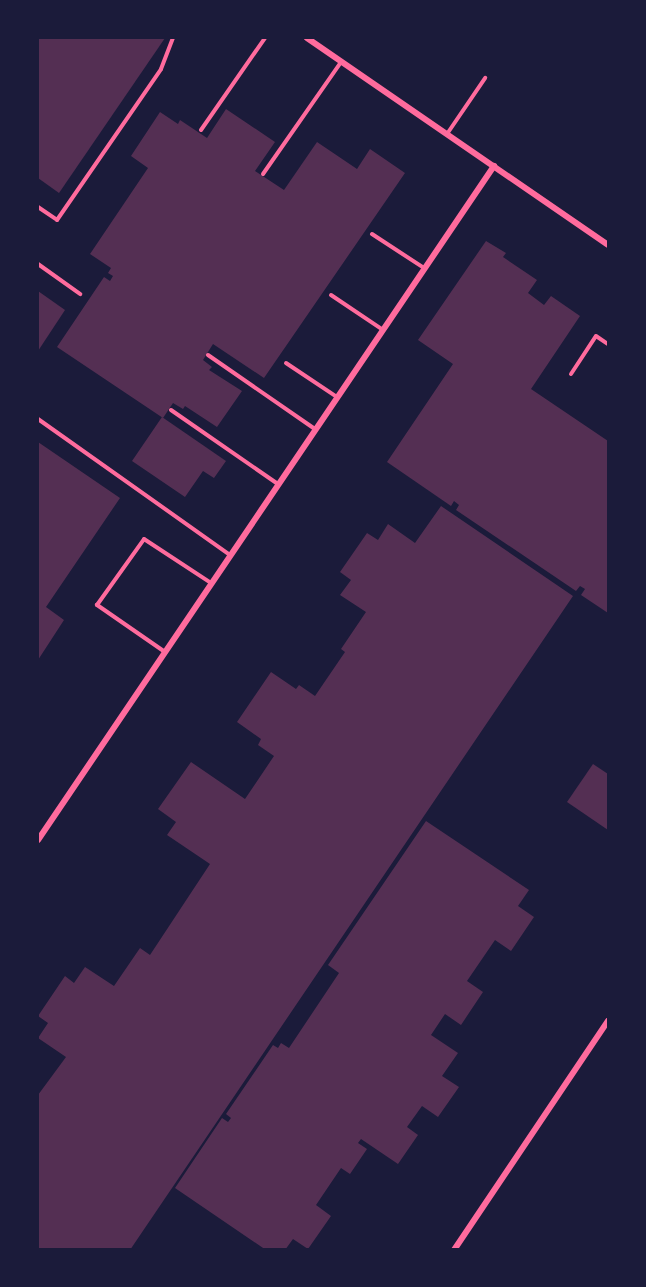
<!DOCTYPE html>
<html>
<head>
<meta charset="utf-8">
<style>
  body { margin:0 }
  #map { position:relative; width:646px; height:1287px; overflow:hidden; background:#1b1b3a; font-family:Commissioner,sans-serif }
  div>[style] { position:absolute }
  .building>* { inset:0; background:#542f53 }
  .service>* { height:4px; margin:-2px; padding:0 2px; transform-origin:2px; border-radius:2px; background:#ff6b9d }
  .minor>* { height:6px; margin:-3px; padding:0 3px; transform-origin:3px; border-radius:3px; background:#ff6b9d }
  span { translate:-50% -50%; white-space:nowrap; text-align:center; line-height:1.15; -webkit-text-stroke:4.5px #1b1b3a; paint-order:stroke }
  .frame { position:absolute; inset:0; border:39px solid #1b1b3a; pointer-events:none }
</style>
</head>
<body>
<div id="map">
  <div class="building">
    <i style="clip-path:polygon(38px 38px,165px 38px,59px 193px,38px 178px)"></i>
    <i style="clip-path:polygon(226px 109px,275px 142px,255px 171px,284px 190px,317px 142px,357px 169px,370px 149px,405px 173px,264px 378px,213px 344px,203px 360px,212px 367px,209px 370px,242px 391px,217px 427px,185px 406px,183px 409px,173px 403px,163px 418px,57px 347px,104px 277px,110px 281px,113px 276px,108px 273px,111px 268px,90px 254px,148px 168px,131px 156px,160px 112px,178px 124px,180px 120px,207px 138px)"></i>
    <i style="clip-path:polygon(486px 241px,506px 253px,503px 257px,537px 280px,528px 293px,544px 305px,551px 296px,580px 316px,531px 389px,608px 441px,608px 613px,581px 595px,585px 589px,580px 586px,576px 591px,456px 510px,459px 505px,454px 501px,451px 506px,387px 462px,453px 364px,418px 340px)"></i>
    <i style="clip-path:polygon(38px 291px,65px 310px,38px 351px)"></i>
    <i style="clip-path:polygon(162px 417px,226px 461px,214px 478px,203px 471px,185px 497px,132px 461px)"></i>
    <i style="clip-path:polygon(38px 442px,120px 498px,46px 607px,64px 620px,38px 660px)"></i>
    <i style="clip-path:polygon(441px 506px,573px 596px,130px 1250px,38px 1250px,38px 1095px,66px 1057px,38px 1038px,48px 1023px,38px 1016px,65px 976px,74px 983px,85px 967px,114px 986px,140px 948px,150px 955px,210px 864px,167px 835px,176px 822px,158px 809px,191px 762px,245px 799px,274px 756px,258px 745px,261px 739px,237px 722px,271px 672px,296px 689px,299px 685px,315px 696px,345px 652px,341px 649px,366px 612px,340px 595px,351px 580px,340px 572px,367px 533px,378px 540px,388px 524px,415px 543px)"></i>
    <i style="clip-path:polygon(593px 764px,608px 774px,608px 830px,567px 802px)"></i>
    <i style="clip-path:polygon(426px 821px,529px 890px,518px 906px,534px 917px,511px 951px,495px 940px,467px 981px,483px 992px,461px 1025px,445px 1014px,431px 1035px,458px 1053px,442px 1076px,459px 1087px,438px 1117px,422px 1106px,407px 1127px,418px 1135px,398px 1164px,361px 1139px,358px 1143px,367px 1149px,350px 1174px,341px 1168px,316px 1205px,331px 1216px,308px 1249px,293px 1239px,285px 1250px,266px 1250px,175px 1188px,222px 1118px,228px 1122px,231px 1118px,226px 1114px,273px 1045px,278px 1048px,281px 1043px,289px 1048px,339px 973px,328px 965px)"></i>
  </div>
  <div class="service">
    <i style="left:201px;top:130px;width:112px;rotate:-55.2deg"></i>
    <i style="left:447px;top:134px;width:68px;rotate:-55.8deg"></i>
    <i style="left:263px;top:174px;width:136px;rotate:-55.1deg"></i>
    <i style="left:38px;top:207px;width:23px;rotate:34deg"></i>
    <i style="left:57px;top:220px;width:183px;rotate:-55.4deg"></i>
    <i style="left:161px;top:69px;width:33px;rotate:-69deg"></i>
    <i style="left:372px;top:234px;width:62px;rotate:33.2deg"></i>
    <i style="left:38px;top:264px;width:52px;rotate:35.5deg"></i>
    <i style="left:331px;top:295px;width:63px;rotate:33.9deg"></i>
    <i style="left:208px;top:355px;width:130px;rotate:34.7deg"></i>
    <i style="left:286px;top:363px;width:61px;rotate:33.7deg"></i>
    <i style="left:571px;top:374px;width:45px;rotate:-56.7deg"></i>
    <i style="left:596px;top:336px;width:14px;rotate:34deg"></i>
    <i style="left:171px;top:410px;width:130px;rotate:34.7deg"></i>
    <i style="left:38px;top:419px;width:235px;rotate:35.3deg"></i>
    <i style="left:165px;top:652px;width:83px;rotate:-145.3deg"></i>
    <i style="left:97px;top:605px;width:81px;rotate:-54.5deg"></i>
    <i style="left:144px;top:539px;width:80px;rotate:33.3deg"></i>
  </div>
  <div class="minor">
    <i style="left:307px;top:38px;width:365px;rotate:34.5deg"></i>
    <i style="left:38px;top:840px;width:814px;rotate:-55.92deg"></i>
    <i style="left:454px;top:1250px;width:276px;rotate:-56.1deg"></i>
  </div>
  <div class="frame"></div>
</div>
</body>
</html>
